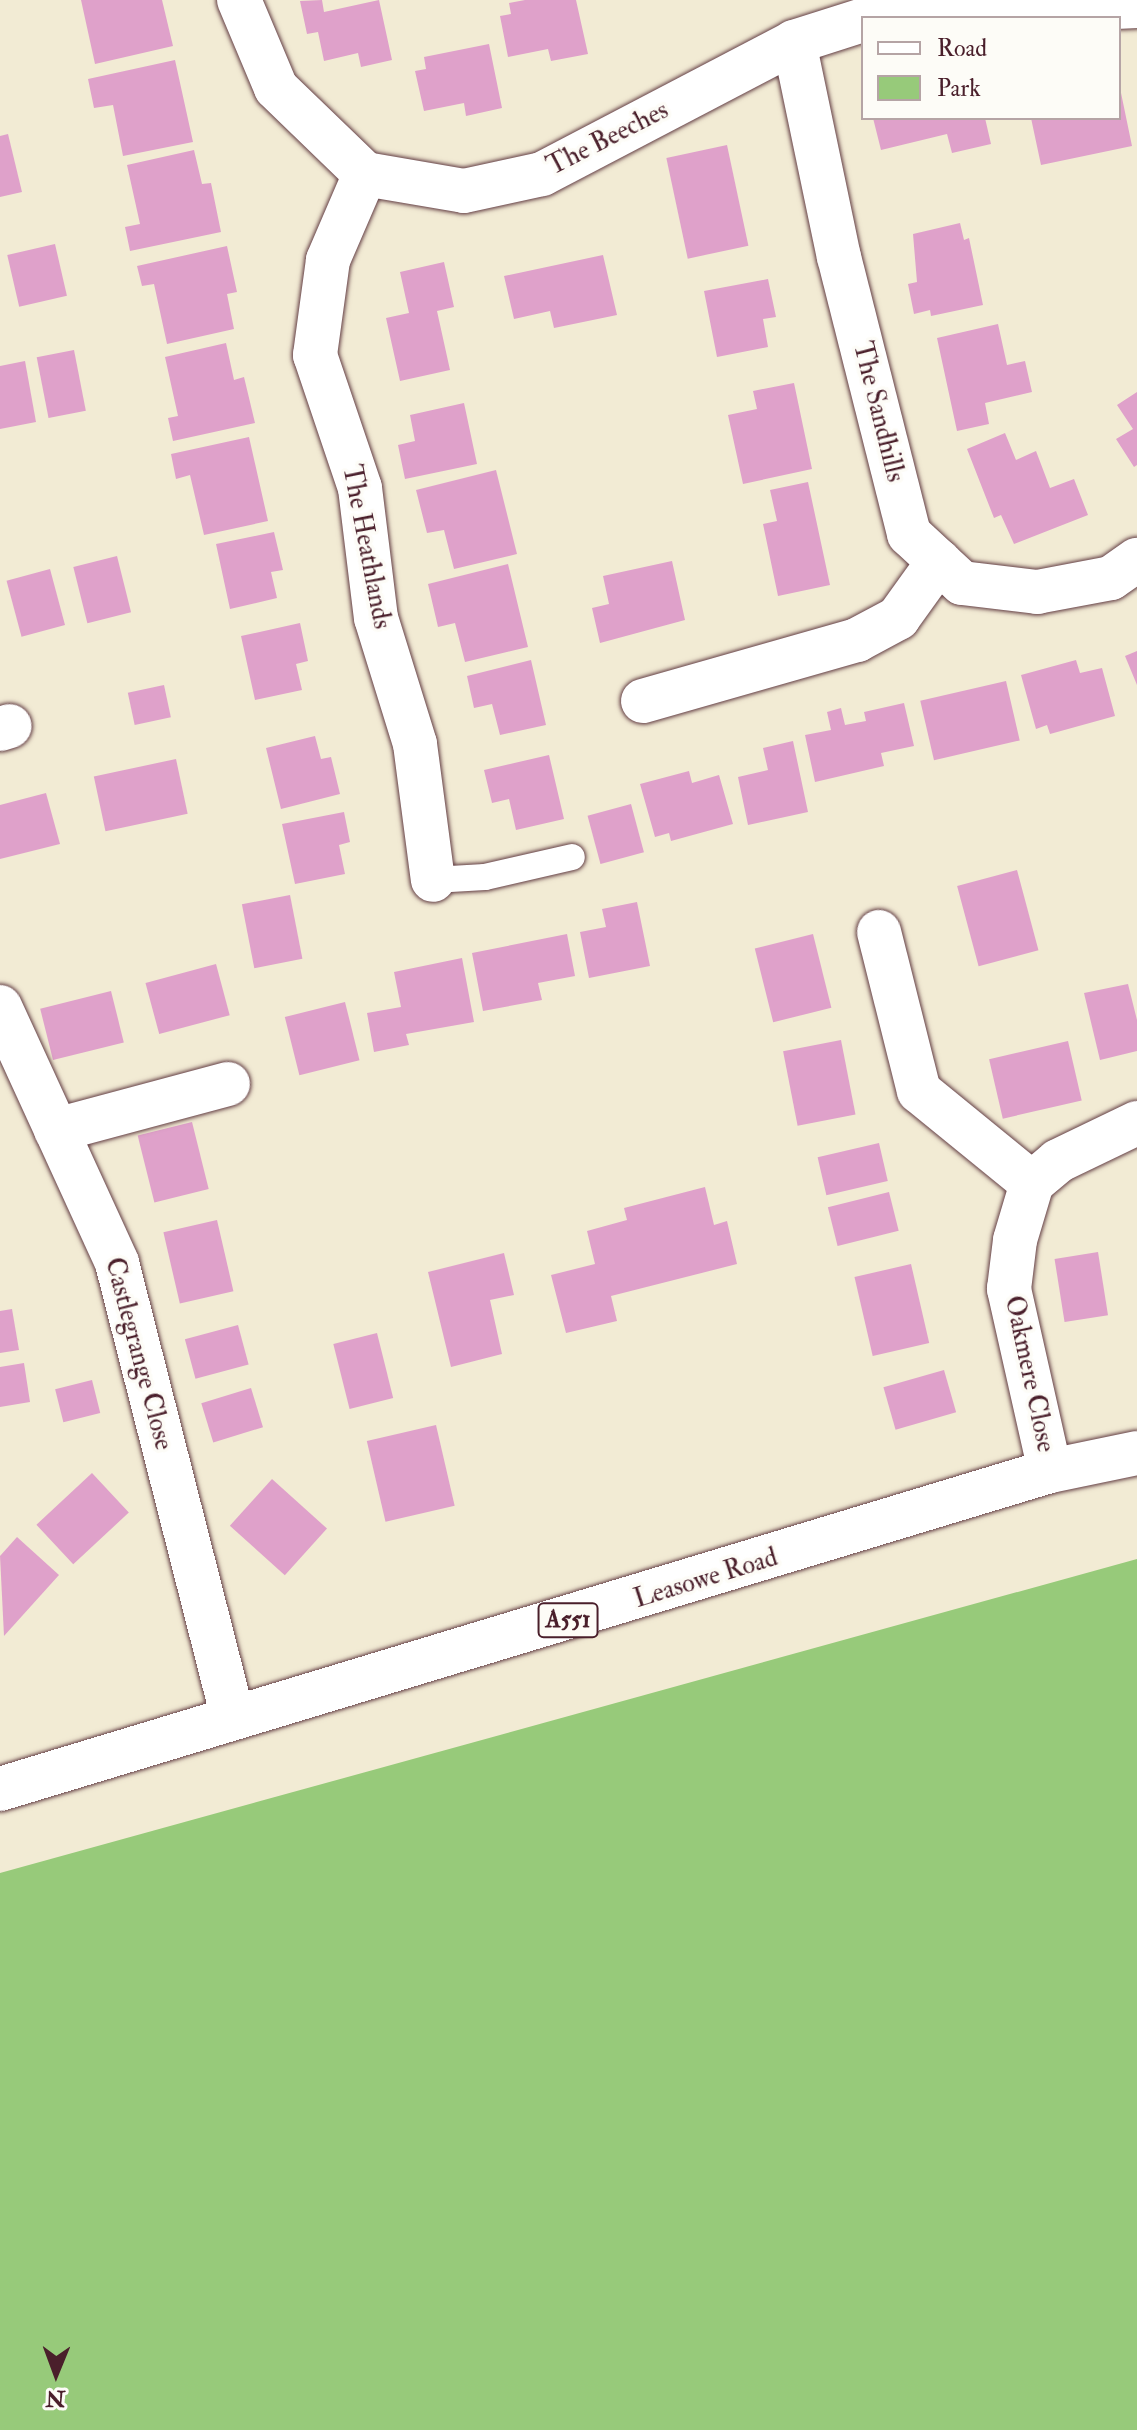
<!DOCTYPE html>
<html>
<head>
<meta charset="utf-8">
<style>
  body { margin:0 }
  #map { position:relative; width:1137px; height:2430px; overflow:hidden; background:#f2ebd4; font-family:"IM FELL Double Pica",serif }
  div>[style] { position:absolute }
  .green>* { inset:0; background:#97ca7a }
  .building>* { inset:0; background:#dfa1ca; transform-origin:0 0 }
  .roads { filter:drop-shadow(0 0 2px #633e44) drop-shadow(0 0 2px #633e44) }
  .service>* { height:26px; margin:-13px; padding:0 13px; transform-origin:13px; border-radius:13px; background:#fff }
  .minor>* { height:44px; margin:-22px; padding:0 22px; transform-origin:22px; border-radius:22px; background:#fff }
  .primary>* { height:44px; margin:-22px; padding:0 22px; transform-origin:22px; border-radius:22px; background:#fff }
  span { translate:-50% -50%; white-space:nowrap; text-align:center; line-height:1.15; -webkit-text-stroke:7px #fdfcf7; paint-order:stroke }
  .shield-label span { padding:2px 6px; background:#fdfcf7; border:2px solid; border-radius:6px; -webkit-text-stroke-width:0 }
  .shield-label { font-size:24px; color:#4a1f2b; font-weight:700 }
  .street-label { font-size:26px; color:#4a1f2b }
  .legend { position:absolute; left:861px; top:16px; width:260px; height:104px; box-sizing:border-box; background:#fdfcf7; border:2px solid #b5a4a5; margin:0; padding:10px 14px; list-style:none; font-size:24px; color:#4a1f2b }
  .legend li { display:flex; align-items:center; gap:16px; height:40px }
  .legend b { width:40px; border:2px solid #b5a4a5 }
  .north { position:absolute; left:16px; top:2334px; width:80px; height:80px; -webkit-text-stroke:6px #fdfcf7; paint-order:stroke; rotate:181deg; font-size:22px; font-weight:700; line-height:32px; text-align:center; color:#4a1f2b }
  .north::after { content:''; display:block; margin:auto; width:28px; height:36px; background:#4a1f2b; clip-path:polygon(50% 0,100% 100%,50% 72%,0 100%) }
</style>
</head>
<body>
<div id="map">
  <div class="green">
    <i style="clip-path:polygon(1137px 1559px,1137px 2430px,0 2430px,0 1873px)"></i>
  </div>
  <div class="building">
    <i style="clip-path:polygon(81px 0,162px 0,173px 46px,95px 64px)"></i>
    <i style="clip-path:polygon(322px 0,324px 12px,379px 0,392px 60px,361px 67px,358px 53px,324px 61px,318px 32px,307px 34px,300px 1px)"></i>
    <i style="clip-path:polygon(525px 0,576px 0,588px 54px,551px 61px,548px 49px,508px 57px,500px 16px,511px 14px,509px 3px)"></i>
    <i style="clip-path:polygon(489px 44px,502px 108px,466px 116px,464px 103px,424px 111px,415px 71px,426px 69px,424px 57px)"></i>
    <i style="clip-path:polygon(175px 60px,193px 142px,123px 156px,113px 105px,94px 108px,88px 79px)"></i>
    <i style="clip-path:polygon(1120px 88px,1132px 146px,1041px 165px,1031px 118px,1119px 118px)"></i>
    <i style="clip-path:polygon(873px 118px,985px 118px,991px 144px,952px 153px,947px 134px,881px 150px)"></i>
    <i style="clip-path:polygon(8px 134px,22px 192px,0 197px,0 136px)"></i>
    <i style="left:727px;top:145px;width:103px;height:62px;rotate:78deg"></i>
    <i style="clip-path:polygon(194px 150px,202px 184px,211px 183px,221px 232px,130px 251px,125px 227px,140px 224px,127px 165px)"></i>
    <i style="clip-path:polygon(960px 223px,964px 240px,969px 238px,983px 305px,931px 316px,930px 310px,914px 314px,908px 284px,917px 282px,913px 234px)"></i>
    <i style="left:55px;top:244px;width:53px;height:49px;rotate:77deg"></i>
    <i style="clip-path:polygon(227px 246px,237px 292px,227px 294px,234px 329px,167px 344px,154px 284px,142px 286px,137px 266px)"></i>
    <i style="clip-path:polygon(603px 255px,617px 315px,554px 328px,550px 311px,514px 319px,504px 276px)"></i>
    <i style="clip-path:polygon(444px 262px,454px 307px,437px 311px,450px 370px,400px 381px,386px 318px,409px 313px,400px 272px)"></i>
    <i style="clip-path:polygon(768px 279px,776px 317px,763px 319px,768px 347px,717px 357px,704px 291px)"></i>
    <i style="clip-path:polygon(998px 324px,1007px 365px,1025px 361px,1032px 392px,985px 403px,989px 424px,957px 431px,937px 338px)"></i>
    <i style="clip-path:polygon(226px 343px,234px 380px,244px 377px,255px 423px,173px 441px,168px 418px,178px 416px,165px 357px)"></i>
    <i style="left:74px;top:350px;width:62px;height:38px;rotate:79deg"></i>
    <i style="clip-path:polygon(25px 361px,36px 422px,0 429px,0 366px)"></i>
    <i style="clip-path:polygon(794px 383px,812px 469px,743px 484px,728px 415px,757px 409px,753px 391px)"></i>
    <i style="clip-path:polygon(1137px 392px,1137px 465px,1134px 467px,1116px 439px,1133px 429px,1117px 405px)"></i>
    <i style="clip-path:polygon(464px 403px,477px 464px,405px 479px,398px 445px,415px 441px,410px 415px)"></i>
    <i style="clip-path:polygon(1005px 433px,1016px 460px,1036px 451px,1050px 488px,1074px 479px,1088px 515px,1014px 544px,1001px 515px,994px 518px,967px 449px)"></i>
    <i style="clip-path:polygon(249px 437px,268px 521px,204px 535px,190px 475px,176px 479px,171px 454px)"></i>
    <i style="clip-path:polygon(496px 470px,517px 554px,454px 569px,444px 530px,427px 533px,416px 490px)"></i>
    <i style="clip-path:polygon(808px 482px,830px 585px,778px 596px,763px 524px,777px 521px,770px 490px)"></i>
    <i style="clip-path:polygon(274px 532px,283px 570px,271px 572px,277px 598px,230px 609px,216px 544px)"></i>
    <i style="left:117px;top:556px;width:58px;height:45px;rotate:76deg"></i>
    <i style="clip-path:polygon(672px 561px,685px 620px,600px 643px,592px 608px,609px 604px,603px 576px)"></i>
    <i style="clip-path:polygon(508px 564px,528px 647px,465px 662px,455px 623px,438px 627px,428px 584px)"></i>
    <i style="left:50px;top:569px;width:58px;height:45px;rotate:75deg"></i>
    <i style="clip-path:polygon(300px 623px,308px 661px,296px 664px,302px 690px,255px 700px,241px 636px)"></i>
    <i style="clip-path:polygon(1137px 651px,1137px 685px,1125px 656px)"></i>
    <i style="clip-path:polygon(531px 660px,546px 725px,500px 735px,492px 704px,474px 708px,467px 676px)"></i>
    <i style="clip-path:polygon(1076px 660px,1080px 673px,1102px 668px,1115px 716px,1050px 734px,1047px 725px,1036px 729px,1021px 675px)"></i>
    <i style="left:1006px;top:681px;width:61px;height:88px;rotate:77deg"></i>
    <i style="left:164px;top:685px;width:33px;height:37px;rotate:78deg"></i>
    <i style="clip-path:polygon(904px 703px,914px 746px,881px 753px,884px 766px,815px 782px,805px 735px,831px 730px,827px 712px,841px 708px,845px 725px,866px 721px,864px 712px)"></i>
    <i style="clip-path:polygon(315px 736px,321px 759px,331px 757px,340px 794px,281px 809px,266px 748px)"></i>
    <i style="clip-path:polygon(793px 741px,808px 812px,748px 825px,738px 777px,768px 770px,763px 748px)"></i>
    <i style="clip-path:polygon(549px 755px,564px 819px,516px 830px,509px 799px,492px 803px,484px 770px)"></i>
    <i style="left:176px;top:759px;width:56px;height:84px;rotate:78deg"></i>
    <i style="clip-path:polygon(689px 771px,692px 783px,719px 775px,733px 824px,671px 841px,669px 833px,655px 837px,640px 784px)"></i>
    <i style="clip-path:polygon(46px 793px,60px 844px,0 859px,0 805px)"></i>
    <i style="left:631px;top:804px;width:50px;height:45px;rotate:75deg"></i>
    <i style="clip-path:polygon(344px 812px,350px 842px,339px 845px,345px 874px,295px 884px,282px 824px)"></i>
    <i style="left:1017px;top:870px;width:83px;height:62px;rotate:75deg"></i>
    <i style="left:290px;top:895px;width:65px;height:49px;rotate:79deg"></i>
    <i style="clip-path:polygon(637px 902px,650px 966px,589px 978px,580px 932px,606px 927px,602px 909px)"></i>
    <i style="clip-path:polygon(567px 934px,575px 976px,538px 983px,542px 1000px,483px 1011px,472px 953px)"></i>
    <i style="left:813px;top:934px;width:76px;height:60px;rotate:76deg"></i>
    <i style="clip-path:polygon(462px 958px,474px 1022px,406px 1034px,409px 1045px,374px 1052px,367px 1013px,401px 1007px,394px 972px)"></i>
    <i style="left:216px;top:964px;width:53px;height:73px;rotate:75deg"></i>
    <i style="clip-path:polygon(1128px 984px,1137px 1020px,1137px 1051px,1100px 1060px,1084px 993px)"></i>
    <i style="left:111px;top:991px;width:53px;height:73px;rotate:76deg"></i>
    <i style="left:345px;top:1002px;width:60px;height:62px;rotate:76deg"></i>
    <i style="left:841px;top:1040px;width:76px;height:59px;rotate:79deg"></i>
    <i style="left:1068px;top:1041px;width:61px;height:81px;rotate:77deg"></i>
    <i style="left:192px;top:1122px;width:69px;height:56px;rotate:76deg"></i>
    <i style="left:879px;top:1143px;width:39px;height:63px;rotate:77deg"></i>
    <i style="clip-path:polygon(705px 1187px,714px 1225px,727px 1221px,737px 1264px,611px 1296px,617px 1321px,566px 1333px,551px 1275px,595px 1264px,587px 1231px,627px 1220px,624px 1208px)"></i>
    <i style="left:889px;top:1192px;width:40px;height:63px;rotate:76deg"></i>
    <i style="left:217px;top:1220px;width:73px;height:55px;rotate:77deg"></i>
    <i style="left:1098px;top:1252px;width:64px;height:44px;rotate:81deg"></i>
    <i style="clip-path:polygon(504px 1253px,514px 1295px,490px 1300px,502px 1354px,451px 1367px,428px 1272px)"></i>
    <i style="left:911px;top:1264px;width:81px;height:58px;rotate:77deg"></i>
    <i style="clip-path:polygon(12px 1309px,19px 1350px,0 1353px,0 1311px)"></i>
    <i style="left:238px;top:1325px;width:41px;height:55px;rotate:75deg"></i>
    <i style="left:377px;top:1333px;width:67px;height:45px;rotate:76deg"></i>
    <i style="clip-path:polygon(24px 1363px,30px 1402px,0 1407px,0 1367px)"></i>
    <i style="left:944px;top:1370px;width:44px;height:63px;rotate:74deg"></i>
    <i style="left:92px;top:1380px;width:34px;height:38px;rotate:76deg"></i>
    <i style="left:251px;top:1388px;width:41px;height:52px;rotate:73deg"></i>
    <i style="left:436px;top:1425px;width:83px;height:71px;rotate:77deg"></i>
    <i style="left:92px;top:1473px;width:54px;height:76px;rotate:47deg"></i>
    <i style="left:272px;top:1479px;width:74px;height:63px;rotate:42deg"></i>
    <i style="clip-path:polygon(17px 1537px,59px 1575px,4px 1636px,0 1556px)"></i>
  </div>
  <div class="roads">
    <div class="service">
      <i style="left:433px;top:880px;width:52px;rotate:-3.3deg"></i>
      <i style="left:485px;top:877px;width:89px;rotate:-12.9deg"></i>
    </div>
    <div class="minor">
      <i style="left:239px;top:0;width:95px;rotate:67.2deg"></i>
      <i style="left:276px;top:88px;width:124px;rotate:44deg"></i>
      <i style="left:365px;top:174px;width:100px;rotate:9.7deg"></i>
      <i style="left:464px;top:191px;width:80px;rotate:-12.3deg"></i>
      <i style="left:542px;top:174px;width:284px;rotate:-27.6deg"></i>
      <i style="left:794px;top:42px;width:72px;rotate:-17.7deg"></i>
      <i style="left:881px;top:18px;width:256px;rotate:-2.7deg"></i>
      <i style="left:794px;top:42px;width:220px;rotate:78.2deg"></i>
      <i style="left:839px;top:257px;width:286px;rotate:75.8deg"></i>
      <i style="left:909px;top:534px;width:72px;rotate:42.8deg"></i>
      <i style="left:962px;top:583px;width:76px;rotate:6.8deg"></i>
      <i style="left:1037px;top:592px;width:75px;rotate:-10.7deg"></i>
      <i style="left:1111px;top:578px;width:32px;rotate:-35deg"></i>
      <i style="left:365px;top:174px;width:94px;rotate:113.3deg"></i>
      <i style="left:328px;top:260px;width:96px;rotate:97.8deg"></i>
      <i style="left:315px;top:355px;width:140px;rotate:71.3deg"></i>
      <i style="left:360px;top:488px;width:131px;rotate:83deg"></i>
      <i style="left:376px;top:618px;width:132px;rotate:72.8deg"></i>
      <i style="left:415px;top:744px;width:137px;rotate:82.5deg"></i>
      <i style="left:643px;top:701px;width:223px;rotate:-15.9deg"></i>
      <i style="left:857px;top:640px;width:47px;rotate:-28.2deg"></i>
      <i style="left:898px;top:618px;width:70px;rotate:-54.3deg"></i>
      <i style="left:0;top:729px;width:10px;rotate:-17deg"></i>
      <i style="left:879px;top:932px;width:164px;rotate:75.9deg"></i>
      <i style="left:919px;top:1091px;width:146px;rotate:39.2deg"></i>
      <i style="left:0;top:1007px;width:281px;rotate:65.4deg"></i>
      <i style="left:117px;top:1263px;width:469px;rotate:75.7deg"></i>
      <i style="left:56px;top:1130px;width:178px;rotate:-15deg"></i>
      <i style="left:1050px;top:1471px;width:187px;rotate:-102.7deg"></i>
      <i style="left:1009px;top:1289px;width:49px;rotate:-83deg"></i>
      <i style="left:1015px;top:1240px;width:59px;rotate:-73.4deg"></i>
      <i style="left:1032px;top:1183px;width:34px;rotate:-40deg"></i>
      <i style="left:1058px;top:1161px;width:88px;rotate:-25.7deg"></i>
    </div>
    <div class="primary">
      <i style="left:0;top:1789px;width:1097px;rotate:-16.85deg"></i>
      <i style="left:1050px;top:1471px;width:89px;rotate:-11.7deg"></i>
    </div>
  </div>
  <div class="shield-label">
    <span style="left:568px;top:1620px">A551</span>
  </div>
  <div class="street-label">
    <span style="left:608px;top:139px;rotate:-27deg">The Beeches</span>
    <span style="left:878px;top:412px;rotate:76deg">The Sandhills</span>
    <span style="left:366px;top:547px;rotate:79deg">The Heathlands</span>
    <span style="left:138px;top:1354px;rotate:75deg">Castlegrange Close</span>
    <span style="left:1029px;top:1374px;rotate:78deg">Oakmere Close</span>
    <span style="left:706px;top:1579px;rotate:-17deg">Leasowe Road</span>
  </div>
  <ul class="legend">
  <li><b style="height:10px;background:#fff"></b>Road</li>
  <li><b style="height:22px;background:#97ca7a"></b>Park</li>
  </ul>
  <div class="north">N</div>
</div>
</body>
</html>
